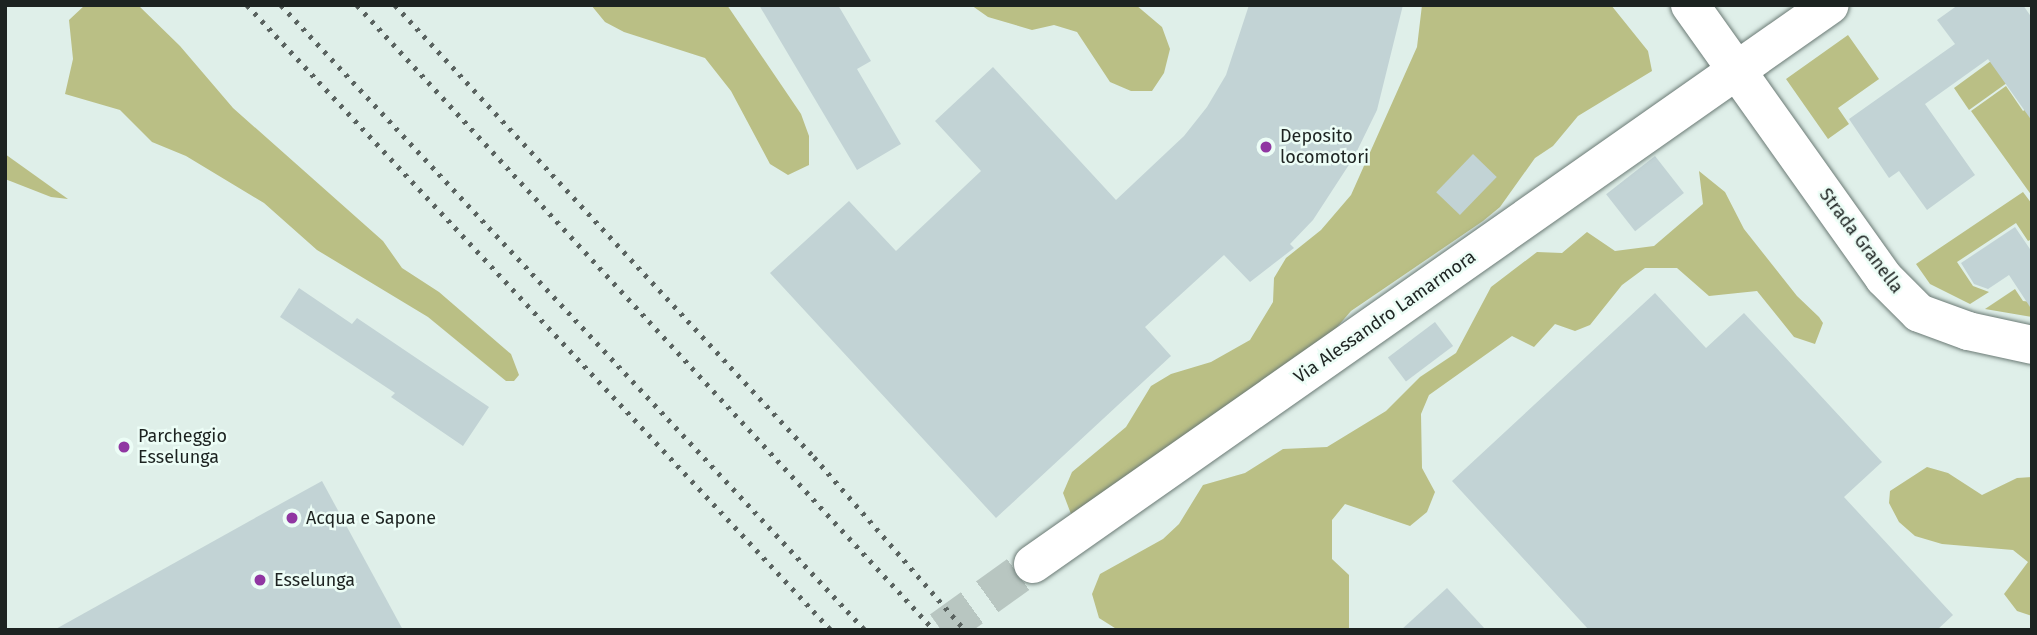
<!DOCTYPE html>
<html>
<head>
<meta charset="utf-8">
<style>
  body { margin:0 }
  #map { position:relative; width:2037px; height:635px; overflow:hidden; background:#dfefe9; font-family:"Fira Sans",sans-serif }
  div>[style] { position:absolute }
  .green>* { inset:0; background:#babf85 }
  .building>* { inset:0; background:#c2d3d5; transform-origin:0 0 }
  .minor-tunnel>* { height:38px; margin-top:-19px; transform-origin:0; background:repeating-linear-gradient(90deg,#b8c6c1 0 38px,transparent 0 57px) }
  .roads { filter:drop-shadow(0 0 2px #6b7a75) drop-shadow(0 0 2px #6b7a75) }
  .minor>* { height:38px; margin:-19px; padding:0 19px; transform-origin:19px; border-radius:19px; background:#fff }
  .rail>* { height:5px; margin-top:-2.5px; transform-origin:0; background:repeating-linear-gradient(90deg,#5a6360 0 3.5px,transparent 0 10.5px) }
  .dots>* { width:19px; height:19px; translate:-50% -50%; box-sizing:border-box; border:4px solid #ecfdf6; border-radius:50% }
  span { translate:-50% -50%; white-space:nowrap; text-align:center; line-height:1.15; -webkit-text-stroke:5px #ecfdf6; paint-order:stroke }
  .poi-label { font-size:18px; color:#1d2321 }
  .left { translate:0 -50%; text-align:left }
  .street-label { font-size:18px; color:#1d2321 }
  .frame { position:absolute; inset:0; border:7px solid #1d2321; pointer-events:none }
</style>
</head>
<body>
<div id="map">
  <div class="green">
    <i style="clip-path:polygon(85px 5px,138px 5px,180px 46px,233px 108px,383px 241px,402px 268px,439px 292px,511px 354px,519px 375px,514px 381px,506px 381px,428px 317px,317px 250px,264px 203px,186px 156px,152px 142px,120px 110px,65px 94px,73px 59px,69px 20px)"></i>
    <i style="clip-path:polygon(591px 5px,727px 5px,801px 114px,809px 136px,809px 165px,788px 175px,770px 164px,731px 91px,705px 58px,624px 32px,605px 22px)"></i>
    <i style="clip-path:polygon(971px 5px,1136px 5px,1162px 27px,1170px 49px,1164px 73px,1152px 91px,1131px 91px,1110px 82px,1077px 32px,1054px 25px,1032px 30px,988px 17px)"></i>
    <i style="clip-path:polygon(1422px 5px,1611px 5px,1648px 51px,1652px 71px,1578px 116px,1553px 146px,1535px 158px,1500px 207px,1483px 221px,1351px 311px,1325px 341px,1071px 514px,1063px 493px,1072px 472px,1126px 427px,1151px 386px,1171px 374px,1211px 362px,1250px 340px,1273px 302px,1274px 278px,1286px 258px,1321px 230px,1351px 195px,1417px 47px)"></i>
    <i style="clip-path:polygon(2032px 31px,2032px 65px,1969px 110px,1954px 88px)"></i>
    <i style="clip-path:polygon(1848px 35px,1879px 79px,1838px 108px,1849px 124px,1828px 139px,1786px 79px)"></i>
    <i style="clip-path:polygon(2006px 86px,2023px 111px,2028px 108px,2032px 114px,2032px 196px,1971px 111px)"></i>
    <i style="clip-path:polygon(5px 154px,68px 199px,51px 197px,5px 179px)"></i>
    <i style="clip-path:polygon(1699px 171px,1725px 192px,1744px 229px,1797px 296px,1819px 317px,1823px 323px,1815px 344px,1794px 337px,1757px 291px,1709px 296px,1677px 268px,1645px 268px,1622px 285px,1590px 325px,1575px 331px,1555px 324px,1534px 347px,1512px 336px,1429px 395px,1421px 414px,1422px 468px,1435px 492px,1427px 512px,1410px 526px,1345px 504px,1332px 520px,1332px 559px,1349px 575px,1349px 630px,1118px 630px,1099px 618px,1092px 594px,1100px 574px,1163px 539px,1179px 524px,1203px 485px,1245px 473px,1283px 449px,1327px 447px,1386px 411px,1420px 377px,1456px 353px,1491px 287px,1537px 252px,1562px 253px,1587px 232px,1615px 251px,1654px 246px,1703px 204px)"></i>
    <i style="clip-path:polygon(2023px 192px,2032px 204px,2032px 239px,2028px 241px,2016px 223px,1957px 262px,1973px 286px,1989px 292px,1970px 304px,1930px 284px,1916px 264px)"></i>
    <i style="clip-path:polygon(2015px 289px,2023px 301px,2032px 302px,2032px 317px,1985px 309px)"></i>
    <i style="clip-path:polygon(1927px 467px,1948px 473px,1982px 495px,2017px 478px,2032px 477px,2032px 616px,2017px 611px,2004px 594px,2028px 562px,2013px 550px,1942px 544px,1915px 536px,1899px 522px,1889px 503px,1890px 491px)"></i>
  </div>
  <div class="building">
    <i style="clip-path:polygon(759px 5px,838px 5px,871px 61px,857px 69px,901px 144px,857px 170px)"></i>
    <i style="clip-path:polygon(1249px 5px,1403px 5px,1377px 110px,1354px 157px,1313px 220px,1290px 244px,1294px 248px,1250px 282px,1224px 255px,1145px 327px,1171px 356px,996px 518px,770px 273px,849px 201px,896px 251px,981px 171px,935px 121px,993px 67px,1116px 200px,1184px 136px,1207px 107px,1226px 75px)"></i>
    <i style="clip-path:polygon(1958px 5px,2023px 5px,2032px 18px,2032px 121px,1988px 59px,1925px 104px,1975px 175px,1927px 210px,1899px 171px,1889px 178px,1849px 119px,1955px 44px,1937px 20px)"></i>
    <i style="left:1473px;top:154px;width:33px;height:53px;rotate:44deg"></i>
    <i style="left:1655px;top:156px;width:47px;height:62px;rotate:52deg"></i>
    <i style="clip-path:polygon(2015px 227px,2032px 252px,2032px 310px,2009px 275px,1988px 289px,1974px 284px,1961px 263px)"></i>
    <i style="clip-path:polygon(299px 288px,352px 324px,357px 318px,489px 407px,463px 446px,391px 397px,395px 393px,280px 317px)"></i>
    <i style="clip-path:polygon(1655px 293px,1706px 348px,1744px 313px,1882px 462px,1844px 497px,1953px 615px,1937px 630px,1589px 630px,1452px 481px)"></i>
    <i style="left:1435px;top:322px;width:30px;height:59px;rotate:53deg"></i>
    <i style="clip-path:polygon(322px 481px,403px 630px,54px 630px,282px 503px)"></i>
    <i style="clip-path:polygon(1447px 588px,1486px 630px,1401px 630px)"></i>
  </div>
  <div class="minor-tunnel">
    <i style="left:941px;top:630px;width:113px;rotate:-35.7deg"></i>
  </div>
  <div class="roads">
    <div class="minor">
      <i style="left:1690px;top:5px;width:335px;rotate:54.6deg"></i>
      <i style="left:1884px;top:278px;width:49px;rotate:45deg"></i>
      <i style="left:1919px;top:313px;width:52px;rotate:20.2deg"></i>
      <i style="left:1968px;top:331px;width:66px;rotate:12.3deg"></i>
      <i style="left:1033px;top:564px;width:973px;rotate:-35.05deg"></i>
    </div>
  </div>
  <div class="rail">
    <i style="left:247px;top:5px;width:855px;rotate:46.94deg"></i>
    <i style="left:281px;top:5px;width:855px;rotate:46.94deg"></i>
    <i style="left:357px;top:5px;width:851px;rotate:47.29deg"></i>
    <i style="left:395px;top:5px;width:616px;rotate:47.17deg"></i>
    <i style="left:814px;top:457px;width:230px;rotate:48.9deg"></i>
  </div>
  <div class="dots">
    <i style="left:1266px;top:147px;background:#9037a2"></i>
    <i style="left:124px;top:447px;background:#9037a2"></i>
    <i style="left:292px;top:518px;background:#9037a2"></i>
    <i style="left:260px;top:580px;background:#9037a2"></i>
  </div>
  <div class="poi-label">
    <span class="left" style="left:1280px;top:147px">Deposito<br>locomotori</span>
    <span class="left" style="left:138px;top:447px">Parcheggio<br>Esselunga</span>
    <span class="left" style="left:306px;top:518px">Acqua e Sapone</span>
    <span class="left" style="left:274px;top:580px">Esselunga</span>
  </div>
  <div class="street-label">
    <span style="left:1861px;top:241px;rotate:53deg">Strada Granella</span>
    <span style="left:1385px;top:317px;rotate:-35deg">Via Alessandro Lamarmora</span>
  </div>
  <div class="frame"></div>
</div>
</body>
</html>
